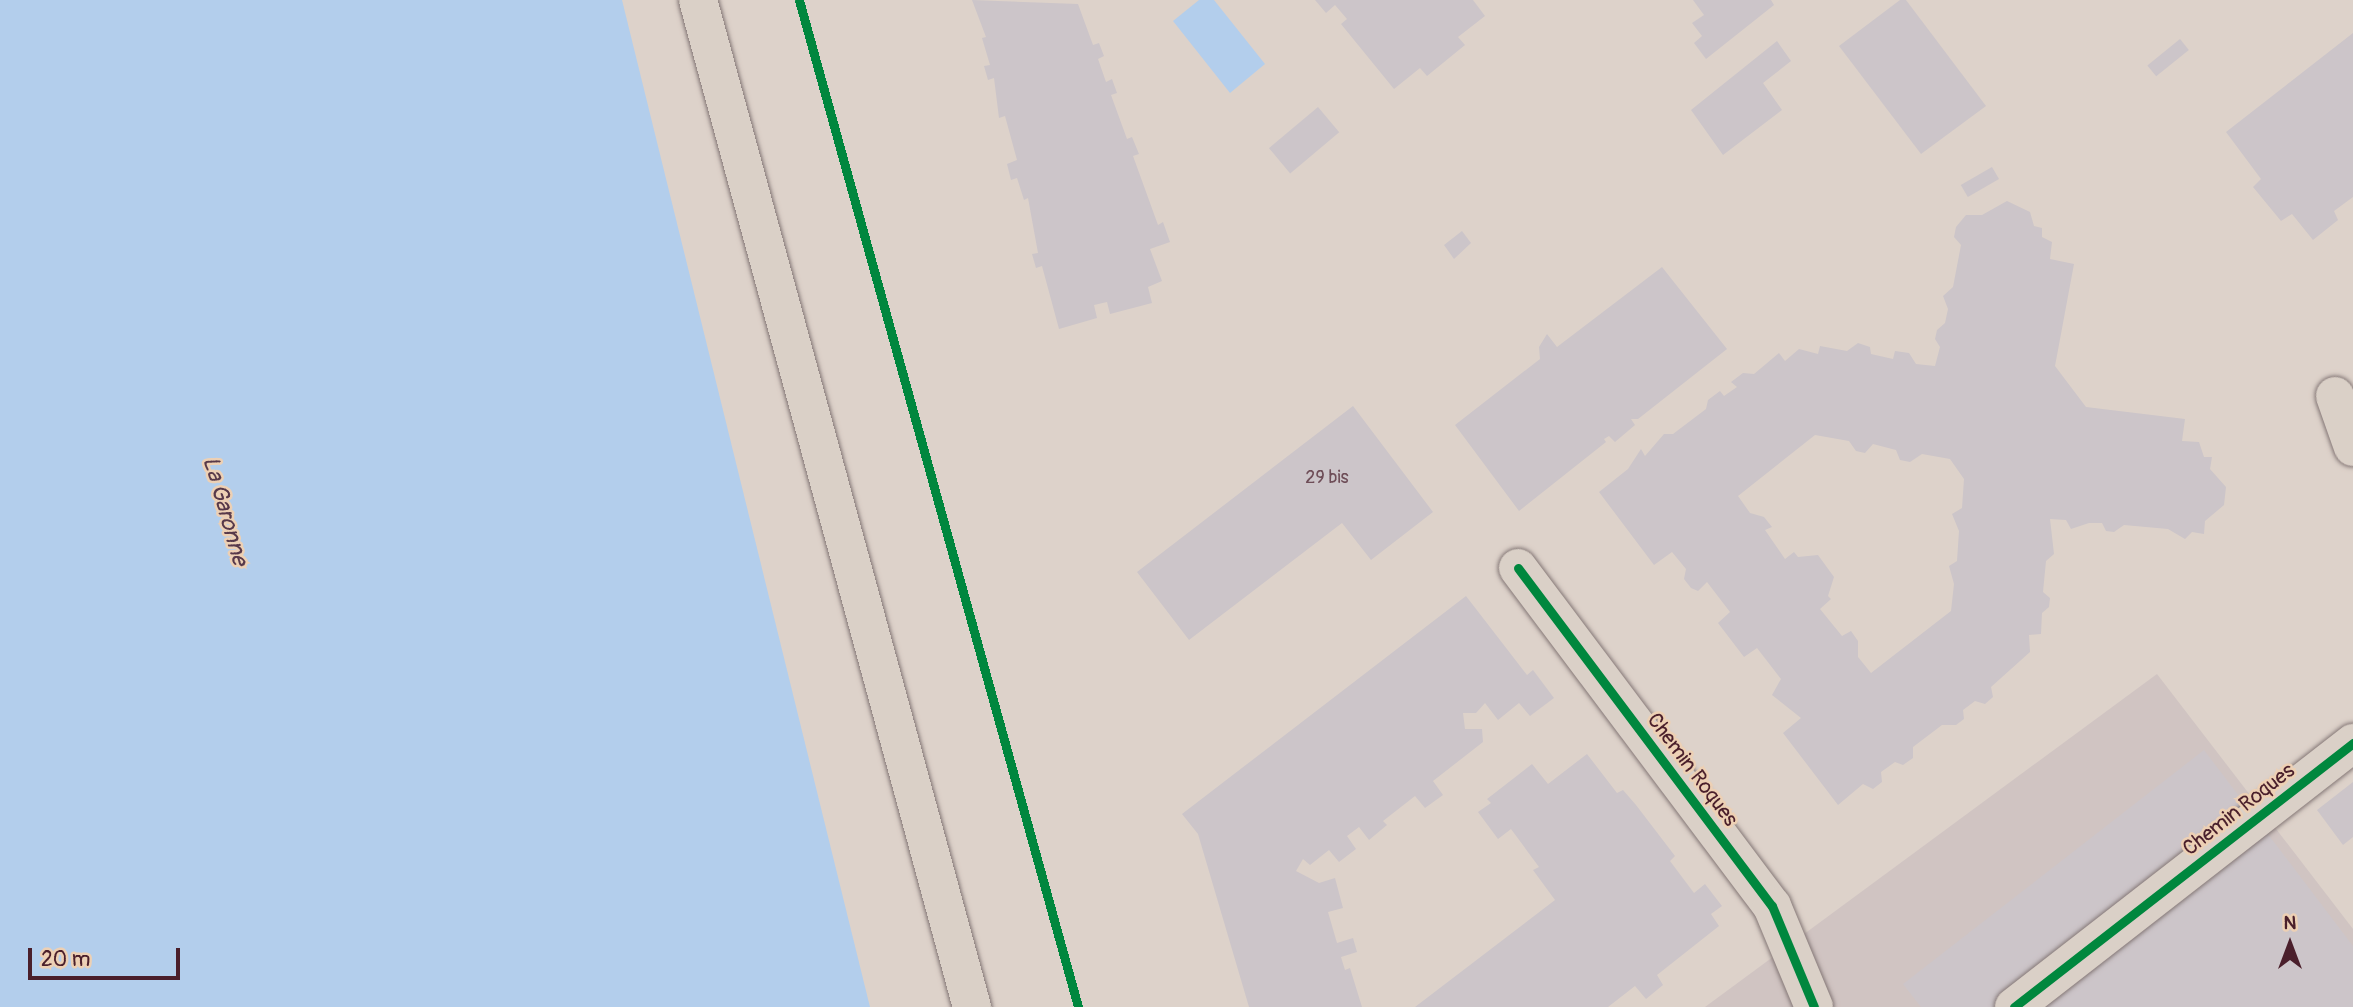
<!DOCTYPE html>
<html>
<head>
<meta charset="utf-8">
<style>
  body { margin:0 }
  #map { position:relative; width:2353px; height:1007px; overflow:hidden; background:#ddd2ca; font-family:Pangolin,sans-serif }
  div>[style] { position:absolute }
  .built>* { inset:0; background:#d0c4c2 }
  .water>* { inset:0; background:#b3ceec }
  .building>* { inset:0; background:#ccc5c9; transform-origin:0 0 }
  .roads { filter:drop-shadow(0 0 2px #847776) drop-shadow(0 0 2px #847776) }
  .minor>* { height:38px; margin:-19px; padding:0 19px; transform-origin:19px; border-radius:19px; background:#dad0c7 }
  .cycleway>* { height:9px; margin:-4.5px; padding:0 4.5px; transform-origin:4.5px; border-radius:4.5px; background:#00873e }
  span { translate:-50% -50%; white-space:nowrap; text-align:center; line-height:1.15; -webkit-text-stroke:5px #edd0b4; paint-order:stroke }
  .number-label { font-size:18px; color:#6e4d57 }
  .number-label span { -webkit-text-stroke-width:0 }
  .street-label { font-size:21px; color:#4a1f2b }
  .water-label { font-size:23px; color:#57394a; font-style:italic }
  .north { position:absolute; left:2255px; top:909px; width:70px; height:70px; -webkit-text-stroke:5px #edd0b4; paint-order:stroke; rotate:0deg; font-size:19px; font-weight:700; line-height:28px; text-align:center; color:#4a1f2b }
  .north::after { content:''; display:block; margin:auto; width:24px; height:32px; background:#4a1f2b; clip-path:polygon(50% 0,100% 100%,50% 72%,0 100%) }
  .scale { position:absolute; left:28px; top:948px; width:152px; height:32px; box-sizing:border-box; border:4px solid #4a1f2b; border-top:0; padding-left:9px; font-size:21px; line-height:24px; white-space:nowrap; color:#4a1f2b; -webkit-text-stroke:5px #edd0b4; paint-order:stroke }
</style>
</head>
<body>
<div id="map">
  <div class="built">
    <i style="clip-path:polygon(2157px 674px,2353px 929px,2353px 1007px,1705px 1007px)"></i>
  </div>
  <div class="water">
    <i style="clip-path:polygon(0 0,622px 0,870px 1007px,0 1007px)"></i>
    <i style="clip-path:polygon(1199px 0,1214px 0,1265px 64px,1230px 93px,1173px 21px)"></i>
  </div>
  <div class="building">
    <i style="clip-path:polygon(972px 0,1078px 4px,1093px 45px,1099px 43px,1104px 56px,1098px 59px,1106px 82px,1112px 79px,1117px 93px,1111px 95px,1127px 139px,1132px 137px,1139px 154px,1133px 156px,1158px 225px,1163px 222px,1170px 242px,1150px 249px,1162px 281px,1148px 287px,1152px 303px,1110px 314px,1107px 302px,1094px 305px,1097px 318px,1059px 329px,1042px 266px,1036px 268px,1032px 254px,1038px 253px,1028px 198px,1024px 200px,1017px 178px,1011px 180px,1007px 164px,1017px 160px,1005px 116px,999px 118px,994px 78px,988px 80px,984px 66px,990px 65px,982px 38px,986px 37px)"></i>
    <i style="clip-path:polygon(1315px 0,1473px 0,1485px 16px,1458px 37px,1465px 45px,1427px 76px,1420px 68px,1394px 89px,1341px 24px,1347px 19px,1335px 5px,1326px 13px)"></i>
    <i style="clip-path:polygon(1693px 0,1771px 0,1774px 5px,1706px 59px,1694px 43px,1702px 36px,1692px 23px,1704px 15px)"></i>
    <i style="clip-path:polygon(1900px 0,1906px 0,1986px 106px,1921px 154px,1839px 46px)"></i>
    <i style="clip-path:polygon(2353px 33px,2353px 197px,2334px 211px,2338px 220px,2313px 240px,2292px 214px,2281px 221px,2253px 187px,2261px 179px,2226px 132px)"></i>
    <i style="left:2180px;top:39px;width:14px;height:42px;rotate:51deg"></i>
    <i style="clip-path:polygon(1777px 41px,1791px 61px,1763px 83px,1782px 110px,1723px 155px,1691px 110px)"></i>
    <i style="left:1318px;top:107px;width:33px;height:64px;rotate:50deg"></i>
    <i style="left:1992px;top:167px;width:14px;height:36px;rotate:60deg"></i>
    <i style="clip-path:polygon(evenodd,2007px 201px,2030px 212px,2034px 226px,2042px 228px,2042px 237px,2052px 242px,2050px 259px,2074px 264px,2055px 366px,2086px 407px,2185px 419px,2182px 441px,2199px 442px,2204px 457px,2212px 457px,2210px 469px,2226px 487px,2224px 505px,2205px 521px,2204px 534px,2192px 532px,2185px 539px,2168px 529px,2124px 525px,2114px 532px,2106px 531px,2102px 523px,2089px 523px,2071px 529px,2066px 520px,2050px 519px,2054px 554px,2046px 561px,2043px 592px,2050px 598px,2049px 607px,2042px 613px,2041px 634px,2029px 635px,2030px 652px,1991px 687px,1993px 697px,1985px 704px,1975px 701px,1963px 710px,1964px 719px,1956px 725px,1942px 725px,1913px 747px,1913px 758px,1903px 765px,1895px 762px,1881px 772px,1882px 782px,1873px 789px,1863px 784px,1838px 805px,1783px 733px,1801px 718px,1772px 695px,1781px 679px,1757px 648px,1744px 657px,1718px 623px,1730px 612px,1707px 582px,1698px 591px,1691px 588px,1684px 579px,1686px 569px,1672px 552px,1654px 565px,1599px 492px,1628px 469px,1641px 449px,1645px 456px,1664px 434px,1673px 434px,1706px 409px,1708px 400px,1720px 391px,1724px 396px,1737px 387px,1731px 382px,1743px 373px,1754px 374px,1779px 353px,1785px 361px,1799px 349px,1818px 354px,1820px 346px,1847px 351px,1858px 343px,1870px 347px,1871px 354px,1893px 359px,1895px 351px,1909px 353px,1916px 364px,1935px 366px,1940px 347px,1935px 339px,1937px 330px,1945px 323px,1948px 309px,1943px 296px,1953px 287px,1961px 245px,1954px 237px,1956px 227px,1966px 215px,1982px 215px,2007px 201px,1815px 435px,1849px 441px,1856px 451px,1865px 453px,1873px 444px,1896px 450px,1900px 460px,1910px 462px,1922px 454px,1950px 459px,1964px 479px,1962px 508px,1952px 514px,1959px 531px,1957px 561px,1949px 566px,1954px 584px,1951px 611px,1871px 673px,1858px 657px,1858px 641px,1851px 631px,1842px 636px,1820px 609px,1831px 599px,1828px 596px,1834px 577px,1818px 555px,1798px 557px,1794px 552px,1785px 559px,1765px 530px,1772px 527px,1764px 517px,1750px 513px,1738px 496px,1815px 435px)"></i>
    <i style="clip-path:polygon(1462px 231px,1471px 243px,1454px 259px,1444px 245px)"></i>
    <i style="clip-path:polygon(1662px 267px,1727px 349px,1638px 419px,1631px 419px,1635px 425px,1615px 442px,1609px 436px,1604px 439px,1606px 442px,1519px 511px,1455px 425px,1540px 359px,1539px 347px,1547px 334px,1557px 347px)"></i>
    <i style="clip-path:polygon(1353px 406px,1433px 512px,1371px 560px,1342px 523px,1189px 640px,1137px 572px)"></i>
    <i style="clip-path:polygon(1466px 596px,1527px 675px,1533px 670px,1554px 698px,1530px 716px,1519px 703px,1498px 720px,1485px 703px,1476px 713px,1463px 713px,1465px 729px,1482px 729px,1483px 742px,1433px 781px,1443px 795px,1425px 808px,1415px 796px,1383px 821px,1387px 825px,1369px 840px,1359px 827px,1347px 836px,1356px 849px,1339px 862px,1329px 850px,1310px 865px,1303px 859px,1296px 871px,1319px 883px,1335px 878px,1343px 908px,1328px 912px,1337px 943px,1353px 938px,1357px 952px,1341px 957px,1345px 970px,1350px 968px,1362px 1007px,1249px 1007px,1198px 834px,1182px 814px)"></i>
    <i style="clip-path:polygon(2204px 750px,2353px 946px,2353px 1007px,1921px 1007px,1903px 984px)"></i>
    <i style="clip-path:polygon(1587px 754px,1617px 793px,1623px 790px,1636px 805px,1675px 856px,1670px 861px,1694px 893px,1705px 884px,1722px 906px,1711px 914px,1719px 926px,1657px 975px,1663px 985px,1646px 999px,1635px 986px,1608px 1007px,1415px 1007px,1555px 900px,1533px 870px,1539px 867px,1511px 829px,1498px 839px,1478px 812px,1491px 803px,1487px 799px,1532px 764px,1548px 784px)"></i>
    <i style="clip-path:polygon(2353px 782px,2353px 837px,2343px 845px,2317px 810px)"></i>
  </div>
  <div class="roads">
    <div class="minor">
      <i style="left:698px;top:0;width:1044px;rotate:74.78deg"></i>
      <i style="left:2335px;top:396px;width:54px;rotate:70.6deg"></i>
      <i style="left:1518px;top:568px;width:423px;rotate:53.1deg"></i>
      <i style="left:1772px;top:906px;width:109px;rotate:67.4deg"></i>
      <i style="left:2014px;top:1007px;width:430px;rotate:-37.9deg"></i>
    </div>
  </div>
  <div class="cycleway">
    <i style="left:799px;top:0;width:1045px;rotate:74.51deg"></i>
    <i style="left:1518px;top:568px;width:423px;rotate:53.1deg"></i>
    <i style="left:1772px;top:906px;width:109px;rotate:67.4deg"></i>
    <i style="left:2014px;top:1007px;width:430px;rotate:-37.9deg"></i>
  </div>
  <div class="number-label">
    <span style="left:1327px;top:478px">29 bis</span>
  </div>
  <div class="street-label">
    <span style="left:1692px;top:770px;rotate:53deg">Chemin Roques</span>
    <span style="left:2239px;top:810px;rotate:-38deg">Chemin Roques</span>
  </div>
  <div class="water-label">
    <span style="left:225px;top:511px;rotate:74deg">La Garonne</span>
  </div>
  <div class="north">N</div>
  <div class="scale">20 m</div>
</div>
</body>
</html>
